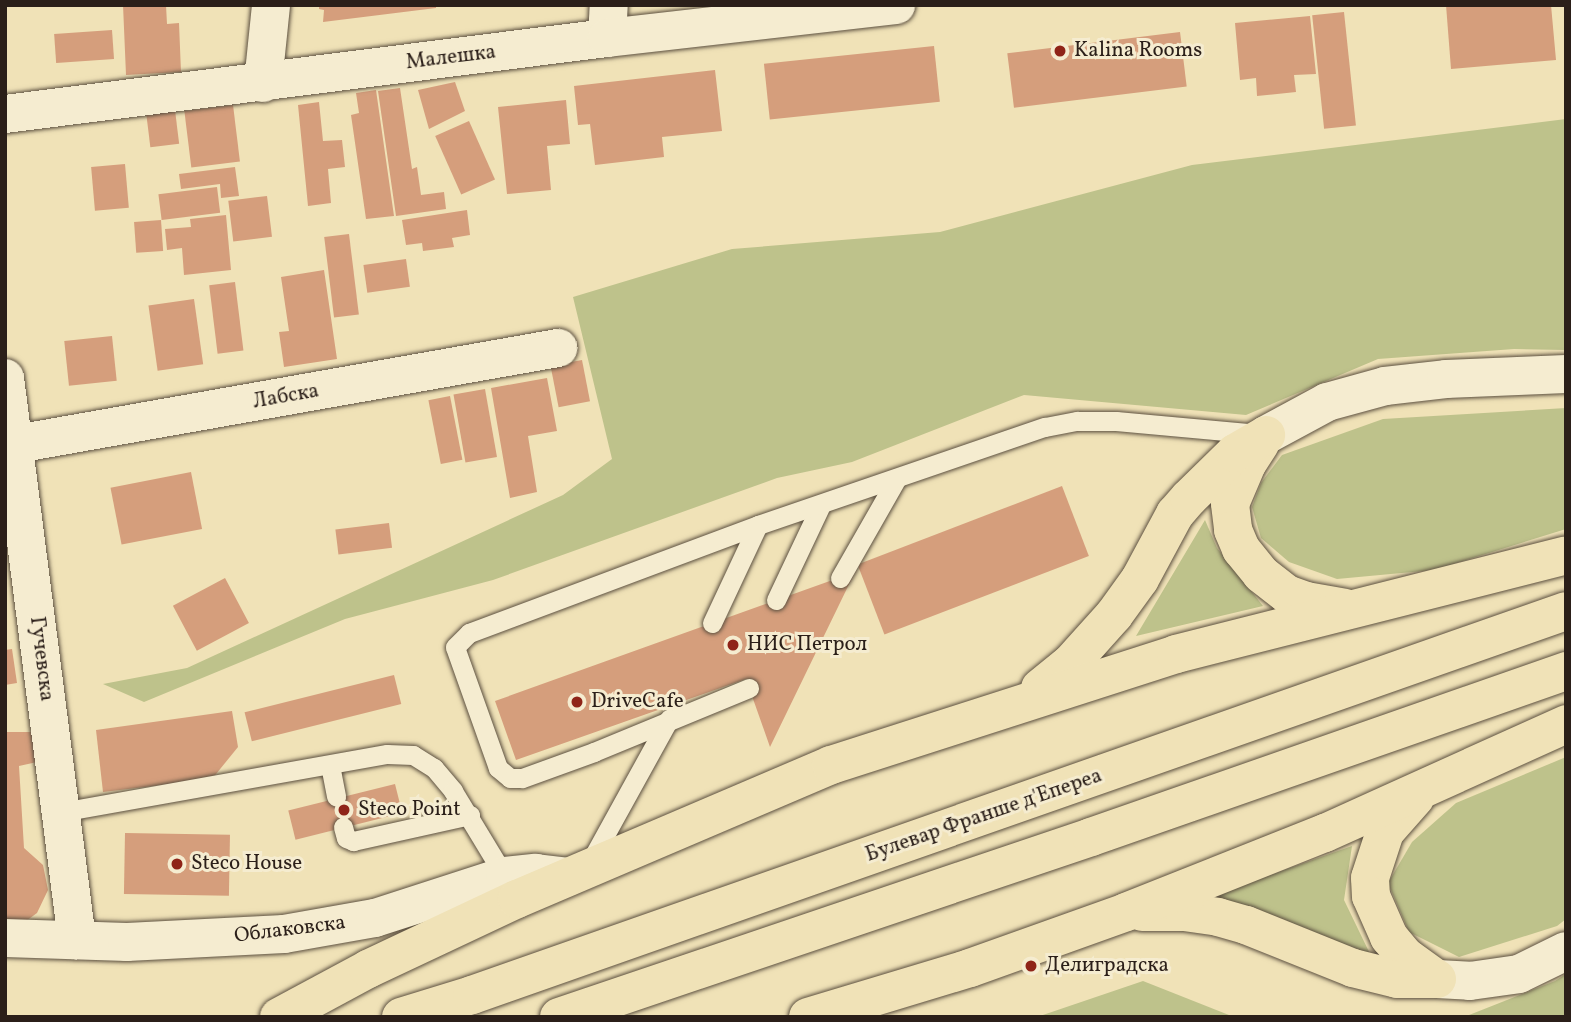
<!DOCTYPE html>
<html>
<head>
<meta charset="utf-8">
<style>
  body { margin:0 }
  #map { position:relative; width:1571px; height:1022px; overflow:hidden; background:#f0e2b7; font-family:Vollkorn,serif }
  div>[style] { position:absolute }
  .green>* { inset:0; background:#bec28b }
  .building>* { inset:0; background:#d59e7c; transform-origin:0 0 }
  .roads { filter:drop-shadow(0 0 2px #5c5040) drop-shadow(0 0 2px #5c5040) }
  .lane>* { height:19px; margin:-9.5px; padding:0 9.5px; transform-origin:9.5px; border-radius:9.5px; background:#f5ecd0 }
  .street>* { height:38px; margin:-19px; padding:0 19px; transform-origin:19px; border-radius:19px; background:#f5ecd0 }
  .highway>* { height:38px; margin:-19px; padding:0 19px; transform-origin:19px; border-radius:19px; background:#f0e2b7 }
  .dots>* { width:19px; height:19px; translate:-50% -50%; box-sizing:border-box; border:4px solid #f5ecd0; border-radius:50% }
  span { translate:-50% -50%; white-space:nowrap; text-align:center; line-height:1.15; -webkit-text-stroke:6px #f5ecd0; paint-order:stroke }
  .poi-label { font-size:21px; color:#2b1f19 }
  .left { translate:0 -50%; text-align:left }
  .street-label { font-size:21px; color:#2b1f19 }
  .frame { position:absolute; inset:0; border:7px solid #2b1f19; pointer-events:none }
</style>
</head>
<body>
<div id="map">
  <div class="green">
    <i style="clip-path:polygon(1566px 119px,1566px 350px,1514px 349px,1378px 359px,1246px 415px,1024px 395px,852px 462px,777px 478px,493px 580px,345px 619px,144px 702px,103px 684px,187px 668px,563px 495px,612px 459px,573px 297px,732px 249px,940px 232px,1192px 165px)"></i>
    <i style="clip-path:polygon(1566px 408px,1566px 529px,1434px 570px,1337px 579px,1289px 562px,1261px 538px,1252px 507px,1261px 483px,1282px 455px,1383px 419px)"></i>
    <i style="clip-path:polygon(1205px 520px,1217px 548px,1263px 606px,1136px 636px)"></i>
    <i style="clip-path:polygon(1566px 757px,1566px 919px,1557px 926px,1459px 957px,1409px 932px,1388px 883px,1412px 842px,1456px 803px)"></i>
    <i style="clip-path:polygon(1352px 846px,1344px 900px,1372px 958px,1211px 896px)"></i>
    <i style="clip-path:polygon(1566px 974px,1566px 1017px,1464px 1017px,1555px 981px)"></i>
    <i style="clip-path:polygon(1143px 981px,1234px 1017px,1037px 1017px)"></i>
  </div>
  <div class="building">
    <i style="clip-path:polygon(123px 5px,166px 5px,167px 24px,179px 23px,181px 72px,126px 75px)"></i>
    <i style="clip-path:polygon(319px 5px,436px 5px,436px 8px,323px 22px,324px 10px,319px 9px)"></i>
    <i style="clip-path:polygon(1446px 5px,1551px 5px,1556px 60px,1451px 69px)"></i>
    <i style="left:1344px;top:12px;width:114px;height:32px;rotate:84deg"></i>
    <i style="clip-path:polygon(1310px 16px,1316px 74px,1294px 75px,1296px 92px,1257px 96px,1256px 78px,1240px 80px,1235px 23px)"></i>
    <i style="left:112px;top:30px;width:29px;height:58px;rotate:86deg"></i>
    <i style="left:1180px;top:32px;width:55px;height:174px;rotate:83deg"></i>
    <i style="left:934px;top:46px;width:56px;height:171px;rotate:84deg"></i>
    <i style="clip-path:polygon(715px 70px,722px 131px,662px 137px,664px 157px,595px 165px,590px 124px,578px 125px,574px 86px)"></i>
    <i style="clip-path:polygon(455px 82px,465px 111px,429px 129px,418px 90px)"></i>
    <i style="clip-path:polygon(400px 88px,412px 169px,417px 167px,421px 195px,444px 192px,446px 209px,396px 216px,378px 91px)"></i>
    <i style="clip-path:polygon(376px 90px,394px 216px,366px 219px,351px 115px,359px 113px,356px 93px)"></i>
    <i style="clip-path:polygon(566px 100px,570px 144px,547px 146px,551px 190px,507px 194px,498px 107px)"></i>
    <i style="clip-path:polygon(319px 102px,323px 141px,342px 140px,345px 167px,328px 169px,331px 203px,308px 206px,298px 105px)"></i>
    <i style="left:233px;top:105px;width:57px;height:49px;rotate:83deg"></i>
    <i style="left:175px;top:110px;width:34px;height:29px;rotate:83deg"></i>
    <i style="left:469px;top:121px;width:64px;height:37px;rotate:66deg"></i>
    <i style="left:125px;top:164px;width:44px;height:34px;rotate:85deg"></i>
    <i style="clip-path:polygon(235px 167px,239px 196px,221px 198px,220px 184px,181px 189px,179px 174px)"></i>
    <i style="left:217px;top:187px;width:26px;height:59px;rotate:83deg"></i>
    <i style="left:267px;top:196px;width:41px;height:39px;rotate:83deg"></i>
    <i style="clip-path:polygon(467px 210px,470px 235px,452px 238px,454px 247px,423px 251px,422px 243px,406px 245px,402px 220px)"></i>
    <i style="clip-path:polygon(226px 215px,231px 270px,184px 275px,182px 248px,167px 250px,165px 229px,191px 227px,190px 219px)"></i>
    <i style="left:161px;top:220px;width:31px;height:27px;rotate:86deg"></i>
    <i style="left:349px;top:234px;width:81px;height:25px;rotate:83deg"></i>
    <i style="left:406px;top:259px;width:28px;height:43px;rotate:82deg"></i>
    <i style="clip-path:polygon(324px 270px,337px 359px,284px 367px,279px 332px,289px 331px,281px 277px)"></i>
    <i style="left:235px;top:282px;width:69px;height:26px;rotate:83deg"></i>
    <i style="left:194px;top:299px;width:66px;height:46px;rotate:82deg"></i>
    <i style="left:112px;top:336px;width:45px;height:48px;rotate:84deg"></i>
    <i style="left:582px;top:360px;width:42px;height:32px;rotate:79deg"></i>
    <i style="clip-path:polygon(547px 378px,557px 431px,528px 436px,537px 492px,510px 498px,491px 388px)"></i>
    <i style="left:485px;top:389px;width:69px;height:32px;rotate:80deg"></i>
    <i style="left:450px;top:396px;width:65px;height:22px;rotate:79deg"></i>
    <i style="left:191px;top:472px;width:58px;height:82px;rotate:79deg"></i>
    <i style="left:1062px;top:486px;width:75px;height:219px;rotate:69deg"></i>
    <i style="left:389px;top:523px;width:25px;height:54px;rotate:83deg"></i>
    <i style="clip-path:polygon(855px 572px,770px 747px,746px 679px,516px 760px,495px 701px)"></i>
    <i style="left:225px;top:578px;width:51px;height:59px;rotate:62deg"></i>
    <i style="clip-path:polygon(12px 649px,17px 683px,5px 685px,5px 650px)"></i>
    <i style="left:394px;top:675px;width:30px;height:154px;rotate:76deg"></i>
    <i style="clip-path:polygon(232px 711px,238px 747px,212px 779px,103px 792px,96px 730px)"></i>
    <i style="clip-path:polygon(5px 732px,35px 732px,37px 762px,19px 766px,24px 848px,43px 865px,48px 890px,37px 913px,26px 921px,5px 925px)"></i>
    <i style="left:395px;top:784px;width:30px;height:110px;rotate:76deg"></i>
    <i style="left:125px;top:833px;width:105px;height:61px;rotate:1deg"></i>
  </div>
  <div class="roads">
    <div class="lane">
      <i style="left:840px;top:578px;width:115px;rotate:-60.3deg"></i>
      <i style="left:776px;top:600px;width:105px;rotate:-64.7deg"></i>
      <i style="left:712px;top:623px;width:108px;rotate:-64.9deg"></i>
      <i style="left:749px;top:688px;width:168px;rotate:157.6deg"></i>
      <i style="left:594px;top:752px;width:77px;rotate:160.1deg"></i>
      <i style="left:522px;top:778px;width:12px;rotate:180deg"></i>
      <i style="left:510px;top:778px;width:16px;rotate:-140deg"></i>
      <i style="left:498px;top:768px;width:128px;rotate:-109.6deg"></i>
      <i style="left:455px;top:647px;width:20px;rotate:-45deg"></i>
      <i style="left:469px;top:633px;width:309px;rotate:-20.5deg"></i>
      <i style="left:758px;top:525px;width:303px;rotate:-18.9deg"></i>
      <i style="left:1045px;top:427px;width:33px;rotate:-11deg"></i>
      <i style="left:1077px;top:421px;width:39px"></i>
      <i style="left:1116px;top:421px;width:143px;rotate:5.2deg"></i>
      <i style="left:330px;top:765px;width:32px;rotate:79deg"></i>
      <i style="left:61px;top:812px;width:331px;rotate:-10.1deg"></i>
      <i style="left:387px;top:754px;width:26px;rotate:2deg"></i>
      <i style="left:413px;top:755px;width:25px;rotate:32deg"></i>
      <i style="left:434px;top:768px;width:30px;rotate:50deg"></i>
      <i style="left:453px;top:791px;width:104px;rotate:58.8deg"></i>
      <i style="left:343px;top:827px;width:11px;rotate:75deg"></i>
      <i style="left:346px;top:838px;width:8px;rotate:23deg"></i>
      <i style="left:353px;top:841px;width:120px;rotate:-12.5deg"></i>
      <i style="left:589px;top:864px;width:166px;rotate:-61.1deg"></i>
    </div>
    <div class="street">
      <i style="left:607px;top:38px;width:33px;rotate:-87deg"></i>
      <i style="left:263px;top:83px;width:78px;rotate:-84.1deg"></i>
      <i style="left:5px;top:114px;width:607px;rotate:-7.2deg"></i>
      <i style="left:607px;top:38px;width:291px;rotate:-6.5deg"></i>
      <i style="left:5px;top:378px;width:567px;rotate:82.7deg"></i>
      <i style="left:1266px;top:435px;width:69px;rotate:-28.4deg"></i>
      <i style="left:1327px;top:402px;width:60px;rotate:-15.4deg"></i>
      <i style="left:1385px;top:386px;width:61px;rotate:-6.5deg"></i>
      <i style="left:1446px;top:379px;width:120px;rotate:-2.4deg"></i>
      <i style="left:5px;top:446px;width:562px;rotate:-10.05deg"></i>
      <i style="left:5px;top:938px;width:122px;rotate:1.9deg"></i>
      <i style="left:127px;top:942px;width:157px;rotate:-2.9deg"></i>
      <i style="left:284px;top:934px;width:92px;rotate:-10deg"></i>
      <i style="left:375px;top:918px;width:137px;rotate:-17.9deg"></i>
      <i style="left:505px;top:876px;width:31px;rotate:-6deg"></i>
      <i style="left:536px;top:873px;width:32px;rotate:7deg"></i>
      <i style="left:1437px;top:979px;width:33px;rotate:3deg"></i>
      <i style="left:1470px;top:981px;width:49px;rotate:-8.1deg"></i>
      <i style="left:1519px;top:974px;width:52px;rotate:-26.1deg"></i>
    </div>
    <div class="highway">
      <i style="left:1260px;top:444px;width:24px;rotate:123deg"></i>
      <i style="left:1247px;top:464px;width:43px;rotate:113deg"></i>
      <i style="left:1230px;top:504px;width:26px;rotate:83deg"></i>
      <i style="left:1233px;top:530px;width:21px;rotate:67deg"></i>
      <i style="left:1241px;top:549px;width:32px;rotate:51deg"></i>
      <i style="left:1261px;top:574px;width:33px;rotate:38deg"></i>
      <i style="left:1287px;top:594px;width:20px;rotate:20deg"></i>
      <i style="left:1306px;top:601px;width:39px;rotate:10deg"></i>
      <i style="left:1040px;top:688px;width:38px;rotate:-39deg"></i>
      <i style="left:1070px;top:664px;width:66px;rotate:-48.1deg"></i>
      <i style="left:1114px;top:615px;width:44px;rotate:-54.2deg"></i>
      <i style="left:1140px;top:579px;width:74px;rotate:-61.7deg"></i>
      <i style="left:1175px;top:514px;width:21px;rotate:-49deg"></i>
      <i style="left:1189px;top:498px;width:64px;rotate:-44.4deg"></i>
      <i style="left:1235px;top:453px;width:36px;rotate:-30deg"></i>
      <i style="left:1415px;top:798px;width:45px;rotate:131.4deg"></i>
      <i style="left:1385px;top:832px;width:48px;rotate:108.1deg"></i>
      <i style="left:1370px;top:878px;width:18px;rotate:87deg"></i>
      <i style="left:1371px;top:896px;width:45px;rotate:66.3deg"></i>
      <i style="left:1389px;top:937px;width:25px;rotate:50deg"></i>
      <i style="left:1405px;top:956px;width:39px;rotate:36deg"></i>
      <i style="left:1142px;top:912px;width:42px"></i>
      <i style="left:1184px;top:912px;width:34px;rotate:8deg"></i>
      <i style="left:1218px;top:917px;width:29px;rotate:16deg"></i>
      <i style="left:1246px;top:925px;width:115px;rotate:21.9deg"></i>
      <i style="left:1353px;top:968px;width:45px;rotate:14deg"></i>
      <i style="left:1397px;top:979px;width:40px"></i>
      <i style="left:279px;top:1017px;width:101px;rotate:-28.3deg"></i>
      <i style="left:368px;top:969px;width:165px;rotate:-25.2deg"></i>
      <i style="left:517px;top:899px;width:341px;rotate:-23.1deg"></i>
      <i style="left:831px;top:765px;width:362px;rotate:-17.8deg"></i>
      <i style="left:1176px;top:654px;width:402px;rotate:-14.2deg"></i>
      <i style="left:401px;top:1017px;width:74px;rotate:-17.2deg"></i>
      <i style="left:472px;top:995px;width:1159px;rotate:-19.34deg"></i>
      <i style="left:559px;top:1017px;width:562px;rotate:-18.69deg"></i>
      <i style="left:1091px;top:837px;width:503px;rotate:-19.26deg"></i>
      <i style="left:808px;top:1017px;width:169px;rotate:-16.8deg"></i>
      <i style="left:970px;top:968px;width:166px;rotate:-19.7deg"></i>
      <i style="left:1126px;top:912px;width:214px;rotate:-21.7deg"></i>
      <i style="left:1325px;top:833px;width:265px;rotate:-24.3deg"></i>
    </div>
  </div>
  <div class="dots">
    <i style="left:1060px;top:51px;background:#8f2418"></i>
    <i style="left:733px;top:645px;background:#8f2418"></i>
    <i style="left:577px;top:702px;background:#8f2418"></i>
    <i style="left:344px;top:810px;background:#8f2418"></i>
    <i style="left:177px;top:864px;background:#8f2418"></i>
    <i style="left:1031px;top:966px;background:#8f2418"></i>
  </div>
  <div class="poi-label">
    <span class="left" style="left:1074px;top:51px">Kalina Rooms</span>
    <span class="left" style="left:747px;top:645px">НИС Петрол</span>
    <span class="left" style="left:591px;top:702px">DriveCafe</span>
    <span class="left" style="left:358px;top:810px">Steco Point</span>
    <span class="left" style="left:191px;top:864px">Steco House</span>
    <span class="left" style="left:1045px;top:966px">Делиградска</span>
  </div>
  <div class="street-label">
    <span style="left:451px;top:58px;rotate:-7deg">Малешка</span>
    <span style="left:286px;top:397px;rotate:-10deg">Лабска</span>
    <span style="left:41px;top:659px;rotate:83deg">Гучевска</span>
    <span style="left:984px;top:816px;rotate:-19deg">Булевар Франше д'Епереа</span>
    <span style="left:290px;top:930px;rotate:-7deg">Облаковска</span>
  </div>
  <div class="frame"></div>
</div>
</body>
</html>
